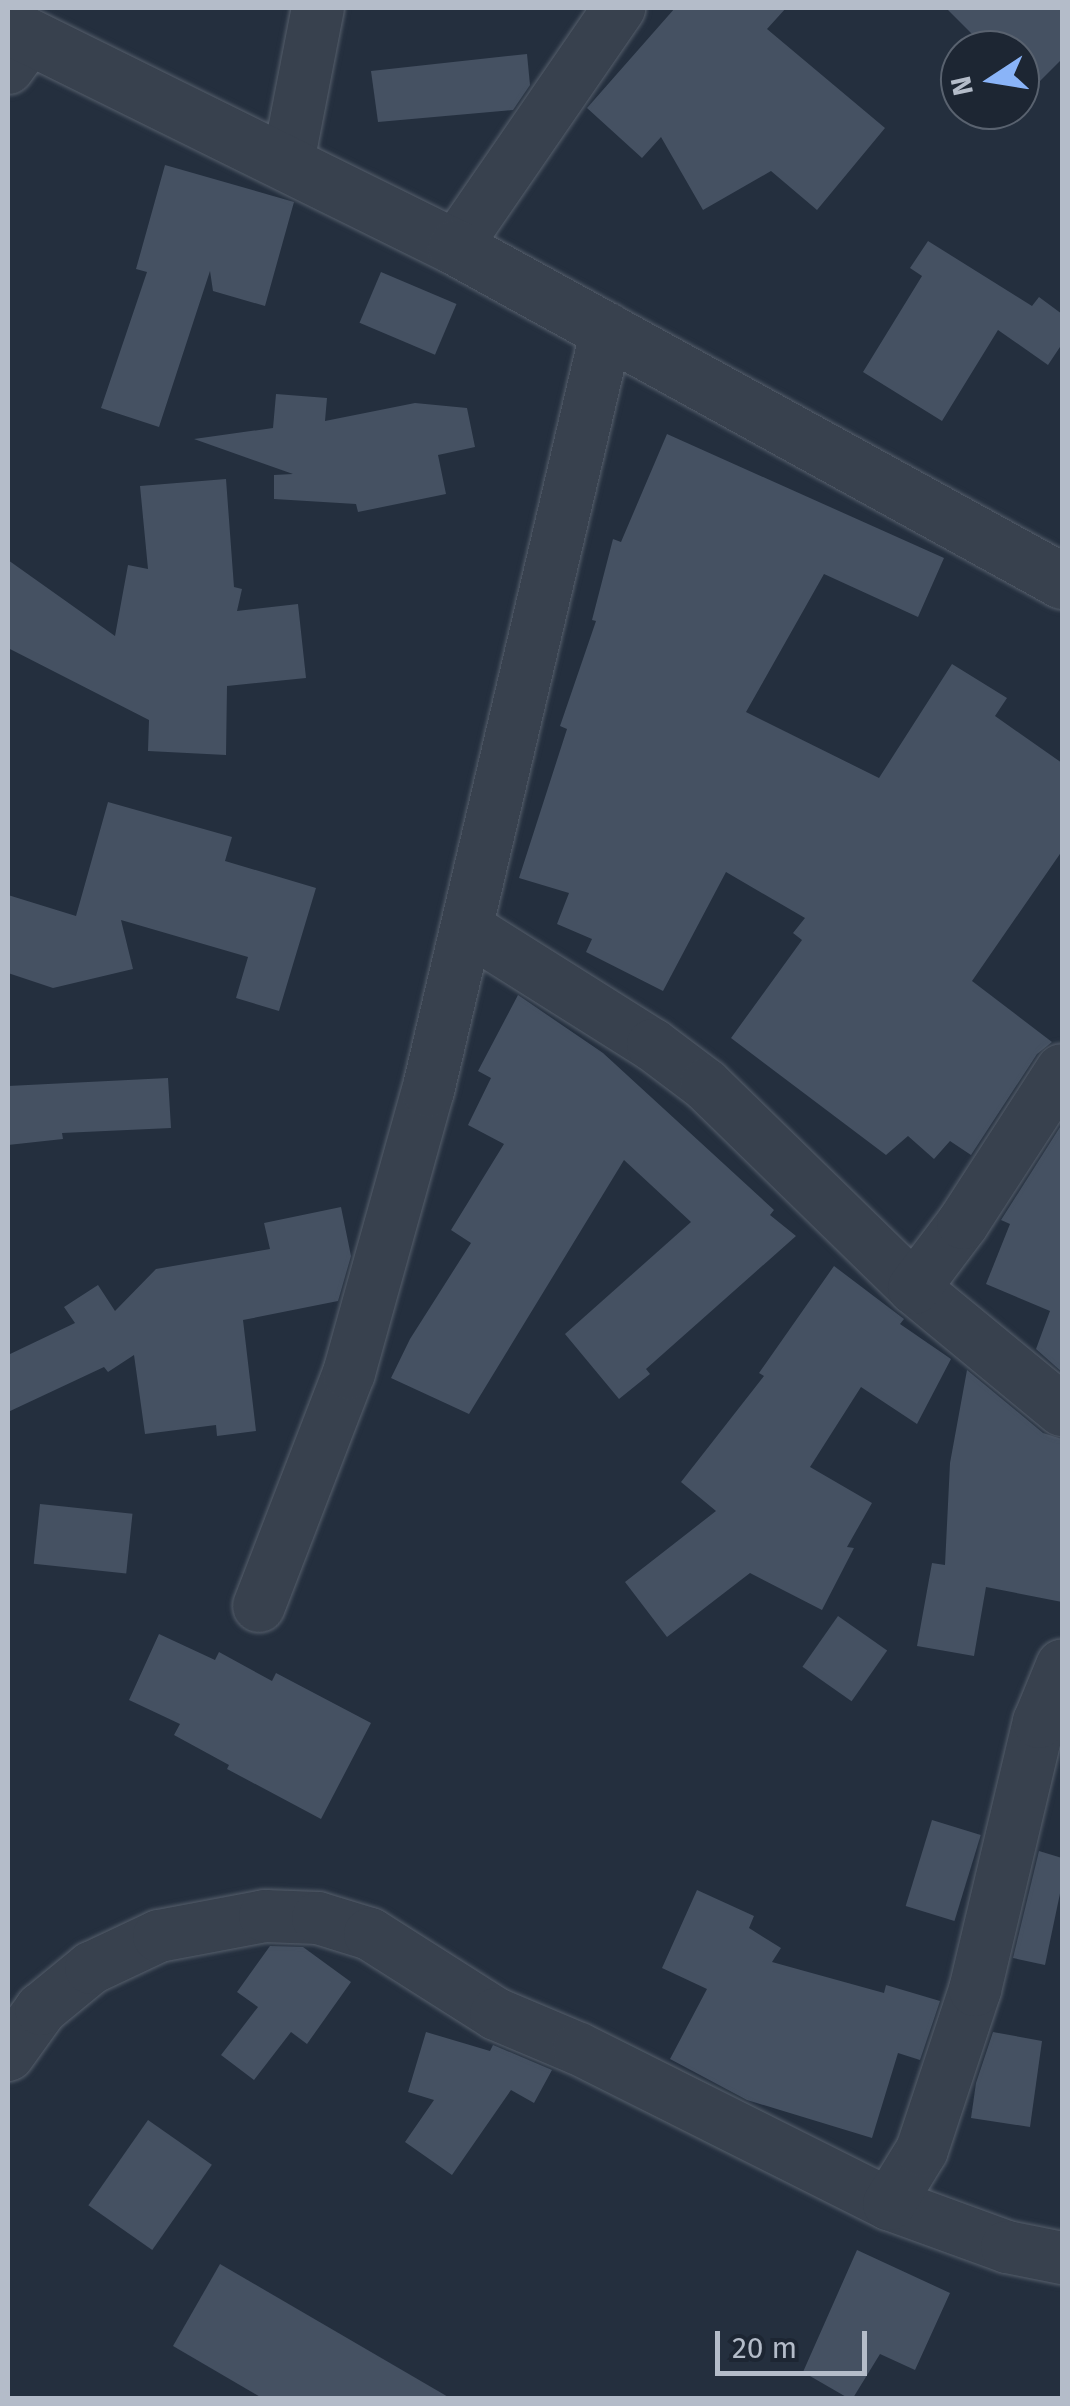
<!DOCTYPE html>
<html>
<head>
<meta charset="utf-8">
<style>
  body { margin:0 }
  #map { position:relative; width:1070px; height:2406px; overflow:hidden; background:#242f3e; font-family:"Fira Sans",sans-serif }
  div>[style] { position:absolute }
  .building>* { inset:0; background:#455162; transform-origin:0 0 }
  .roads { filter:drop-shadow(0 0 2px #565f6c) drop-shadow(0 0 2px #565f6c) }
  .minor>* { height:52px; margin:-26px; padding:0 26px; transform-origin:26px; border-radius:26px; background:#38414e }
  .tertiary>* { height:55px; margin:-27.5px; padding:0 27.5px; transform-origin:27.5px; border-radius:27.5px; background:#38414e }
  span { translate:-50% -50%; white-space:nowrap; text-align:center; line-height:1.15; -webkit-text-stroke:8px #1d2633; paint-order:stroke }
  .frame { position:absolute; inset:0; border:10px solid #b4bcc9; pointer-events:none }
  .north { position:absolute; left:940px; top:30px; width:100px; height:100px; box-sizing:border-box; background:#1d2633; border:2px solid #59626f; border-radius:50%; rotate:258deg; font-size:28px; font-weight:700; line-height:40px; text-align:center; color:#b4bcc9 }
  .north::after { content:''; display:block; margin:auto; width:35px; height:45px; background:#8ab4f8; clip-path:polygon(50% 0,100% 100%,50% 72%,0 100%) }
  .scale { position:absolute; left:715px; top:2331px; width:152px; height:45px; box-sizing:border-box; border:5px solid #b4bcc9; border-top:0; padding-left:12px; font-size:30px; line-height:35px; white-space:nowrap; color:#b4bcc9; -webkit-text-stroke:8px #1d2633; paint-order:stroke }
</style>
</head>
<body>
<div id="map">
  <div class="building">
    <i style="clip-path:polygon(675px 8px,786px 8px,767px 29px,885px 128px,817px 210px,771px 171px,703px 210px,661px 137px,642px 158px,587px 108px)"></i>
    <i style="clip-path:polygon(946px 8px,1062px 8px,1062px 59px,1030px 91px,1020px 81px,1020px 50px,988px 50px)"></i>
    <i style="clip-path:polygon(527px 54px,530px 85px,513px 110px,378px 122px,371px 71px)"></i>
    <i style="clip-path:polygon(165px 165px,294px 202px,265px 306px,213px 291px,210px 271px,159px 427px,101px 408px,147px 272px,136px 269px)"></i>
    <i style="clip-path:polygon(928px 241px,1032px 306px,1039px 297px,1062px 314px,1062px 344px,1048px 365px,998px 330px,942px 421px,863px 372px,922px 276px,910px 268px)"></i>
    <i style="left:381px;top:272px;width:82px;height:55px;rotate:23deg"></i>
    <i style="clip-path:polygon(276px 394px,327px 398px,325px 421px,415px 403px,467px 408px,475px 447px,438px 455px,446px 494px,358px 512px,356px 504px,274px 499px,274px 475px,293px 474px,194px 439px,273px 428px)"></i>
    <i style="clip-path:polygon(667px 434px,944px 558px,918px 617px,824px 574px,746px 712px,879px 778px,952px 664px,1007px 698px,995px 716px,1062px 763px,1062px 851px,972px 981px,1052px 1042px,1037px 1054px,971px 1155px,950px 1141px,934px 1159px,908px 1136px,886px 1155px,731px 1038px,802px 940px,793px 933px,805px 918px,726px 872px,663px 991px,586px 952px,592px 939px,557px 924px,569px 893px,519px 878px,567px 729px,560px 726px,596px 621px,592px 620px,613px 539px,621px 542px)"></i>
    <i style="clip-path:polygon(226px 479px,234px 587px,242px 589px,237px 611px,298px 604px,306px 678px,227px 686px,226px 755px,148px 751px,149px 720px,8px 648px,8px 560px,115px 636px,128px 565px,148px 569px,140px 486px)"></i>
    <i style="clip-path:polygon(108px 802px,232px 837px,225px 861px,316px 888px,279px 1011px,236px 998px,248px 957px,121px 920px,133px 969px,53px 988px,8px 973px,8px 895px,76px 916px)"></i>
    <i style="clip-path:polygon(518px 995px,603px 1053px,774px 1210px,770px 1215px,796px 1236px,646px 1369px,650px 1374px,619px 1399px,565px 1334px,691px 1222px,624px 1160px,469px 1414px,391px 1378px,410px 1339px,471px 1243px,451px 1230px,504px 1144px,468px 1125px,491px 1078px,478px 1071px)"></i>
    <i style="clip-path:polygon(168px 1078px,171px 1128px,62px 1133px,63px 1139px,8px 1145px,8px 1086px)"></i>
    <i style="clip-path:polygon(1062px 1124px,1062px 1372px,1036px 1349px,1050px 1311px,986px 1284px,1010px 1224px,1001px 1220px)"></i>
    <i style="clip-path:polygon(341px 1207px,351px 1256px,338px 1301px,243px 1320px,256px 1431px,217px 1436px,216px 1425px,145px 1434px,134px 1355px,108px 1372px,104px 1367px,8px 1412px,8px 1355px,75px 1323px,64px 1307px,98px 1285px,115px 1311px,156px 1269px,270px 1249px,264px 1223px)"></i>
    <i style="clip-path:polygon(834px 1266px,904px 1319px,900px 1324px,951px 1359px,917px 1424px,861px 1387px,810px 1467px,872px 1503px,847px 1547px,854px 1548px,822px 1610px,750px 1573px,667px 1637px,625px 1582px,716px 1511px,681px 1482px,764px 1376px,759px 1373px)"></i>
    <i style="clip-path:polygon(967px 1370px,1043px 1433px,1062px 1439px,1062px 1602px,986px 1587px,974px 1656px,917px 1646px,932px 1563px,945px 1565px,950px 1463px)"></i>
    <i style="left:40px;top:1504px;width:93px;height:60px;rotate:6deg"></i>
    <i style="left:838px;top:1616px;width:60px;height:62px;rotate:35deg"></i>
    <i style="clip-path:polygon(159px 1634px,215px 1660px,219px 1652px,272px 1681px,276px 1673px,371px 1723px,321px 1819px,227px 1769px,229px 1765px,174px 1735px,180px 1724px,129px 1700px)"></i>
    <i style="left:932px;top:1820px;width:51px;height:90px;rotate:17deg"></i>
    <i style="clip-path:polygon(1039px 1851px,1062px 1858px,1062px 1884px,1045px 1965px,1013px 1958px)"></i>
    <i style="clip-path:polygon(697px 1890px,754px 1916px,749px 1928px,781px 1948px,772px 1962px,884px 1993px,886px 1985px,940px 2001px,920px 2060px,898px 2053px,872px 2138px,747px 2100px,670px 2059px,707px 1989px,662px 1968px)"></i>
    <i style="clip-path:polygon(270px 1946px,303px 1947px,351px 1982px,307px 2044px,291px 2032px,254px 2080px,221px 2055px,258px 2007px,237px 1992px)"></i>
    <i style="clip-path:polygon(426px 2032px,490px 2051px,493px 2045px,552px 2070px,534px 2103px,511px 2090px,452px 2175px,405px 2142px,434px 2100px,408px 2092px)"></i>
    <i style="clip-path:polygon(993px 2032px,1042px 2041px,1030px 2127px,971px 2118px,976px 2083px)"></i>
    <i style="left:148px;top:2120px;width:78px;height:104px;rotate:35deg"></i>
    <i style="clip-path:polygon(857px 2250px,950px 2293px,915px 2370px,880px 2354px,853px 2398px,848px 2398px,803px 2372px)"></i>
    <i style="clip-path:polygon(220px 2264px,450px 2398px,262px 2398px,173px 2346px)"></i>
  </div>
  <div class="roads">
    <div class="minor">
      <i style="left:8px;top:68px;width:36px;rotate:-54deg"></i>
      <i style="left:288px;top:162px;width:157px;rotate:-79deg"></i>
      <i style="left:455px;top:247px;width:290px;rotate:-55.5deg"></i>
      <i style="left:467px;top:928px;width:220px;rotate:32.2deg"></i>
      <i style="left:653px;top:1045px;width:66px;rotate:37deg"></i>
      <i style="left:706px;top:1085px;width:291px;rotate:44.3deg"></i>
      <i style="left:914px;top:1288px;width:192px;rotate:39.5deg"></i>
      <i style="left:914px;top:1288px;width:81px;rotate:-53deg"></i>
      <i style="left:963px;top:1223px;width:182px;rotate:-57.1deg"></i>
      <i style="left:259px;top:1606px;width:250px;rotate:-68.9deg"></i>
      <i style="left:349px;top:1373px;width:293px;rotate:-74.4deg"></i>
      <i style="left:428px;top:1091px;width:783px;rotate:-76.78deg"></i>
      <i style="left:8px;top:2055px;width:57px;rotate:-54.3deg"></i>
      <i style="left:41px;top:2009px;width:65px;rotate:-39.4deg"></i>
      <i style="left:91px;top:1968px;width:75px;rotate:-25.2deg"></i>
      <i style="left:159px;top:1936px;width:108px;rotate:-10.7deg"></i>
      <i style="left:265px;top:1916px;width:53px;rotate:2.2deg"></i>
      <i style="left:318px;top:1918px;width:54px;rotate:17.1deg"></i>
      <i style="left:370px;top:1934px;width:149px;rotate:32.4deg"></i>
      <i style="left:496px;top:2014px;width:90px;rotate:22.9deg"></i>
      <i style="left:579px;top:2049px;width:347px;rotate:26.6deg"></i>
      <i style="left:889px;top:2204px;width:126px;rotate:20deg"></i>
      <i style="left:1007px;top:2247px;width:56px;rotate:11.3deg"></i>
      <i style="left:889px;top:2204px;width:63px;rotate:-58.6deg"></i>
      <i style="left:922px;top:2150px;width:169px;rotate:-71.7deg"></i>
      <i style="left:975px;top:1990px;width:276px;rotate:-76.6deg"></i>
      <i style="left:1039px;top:1722px;width:61px;rotate:-67.7deg"></i>
    </div>
    <div class="tertiary">
      <i style="left:8px;top:26px;width:499px;rotate:26.3deg"></i>
      <i style="left:455px;top:247px;width:693px;rotate:28.82deg"></i>
    </div>
  </div>
  <div class="frame"></div>
  <div class="north">N</div>
  <div class="scale">20 m</div>
</div>
</body>
</html>
